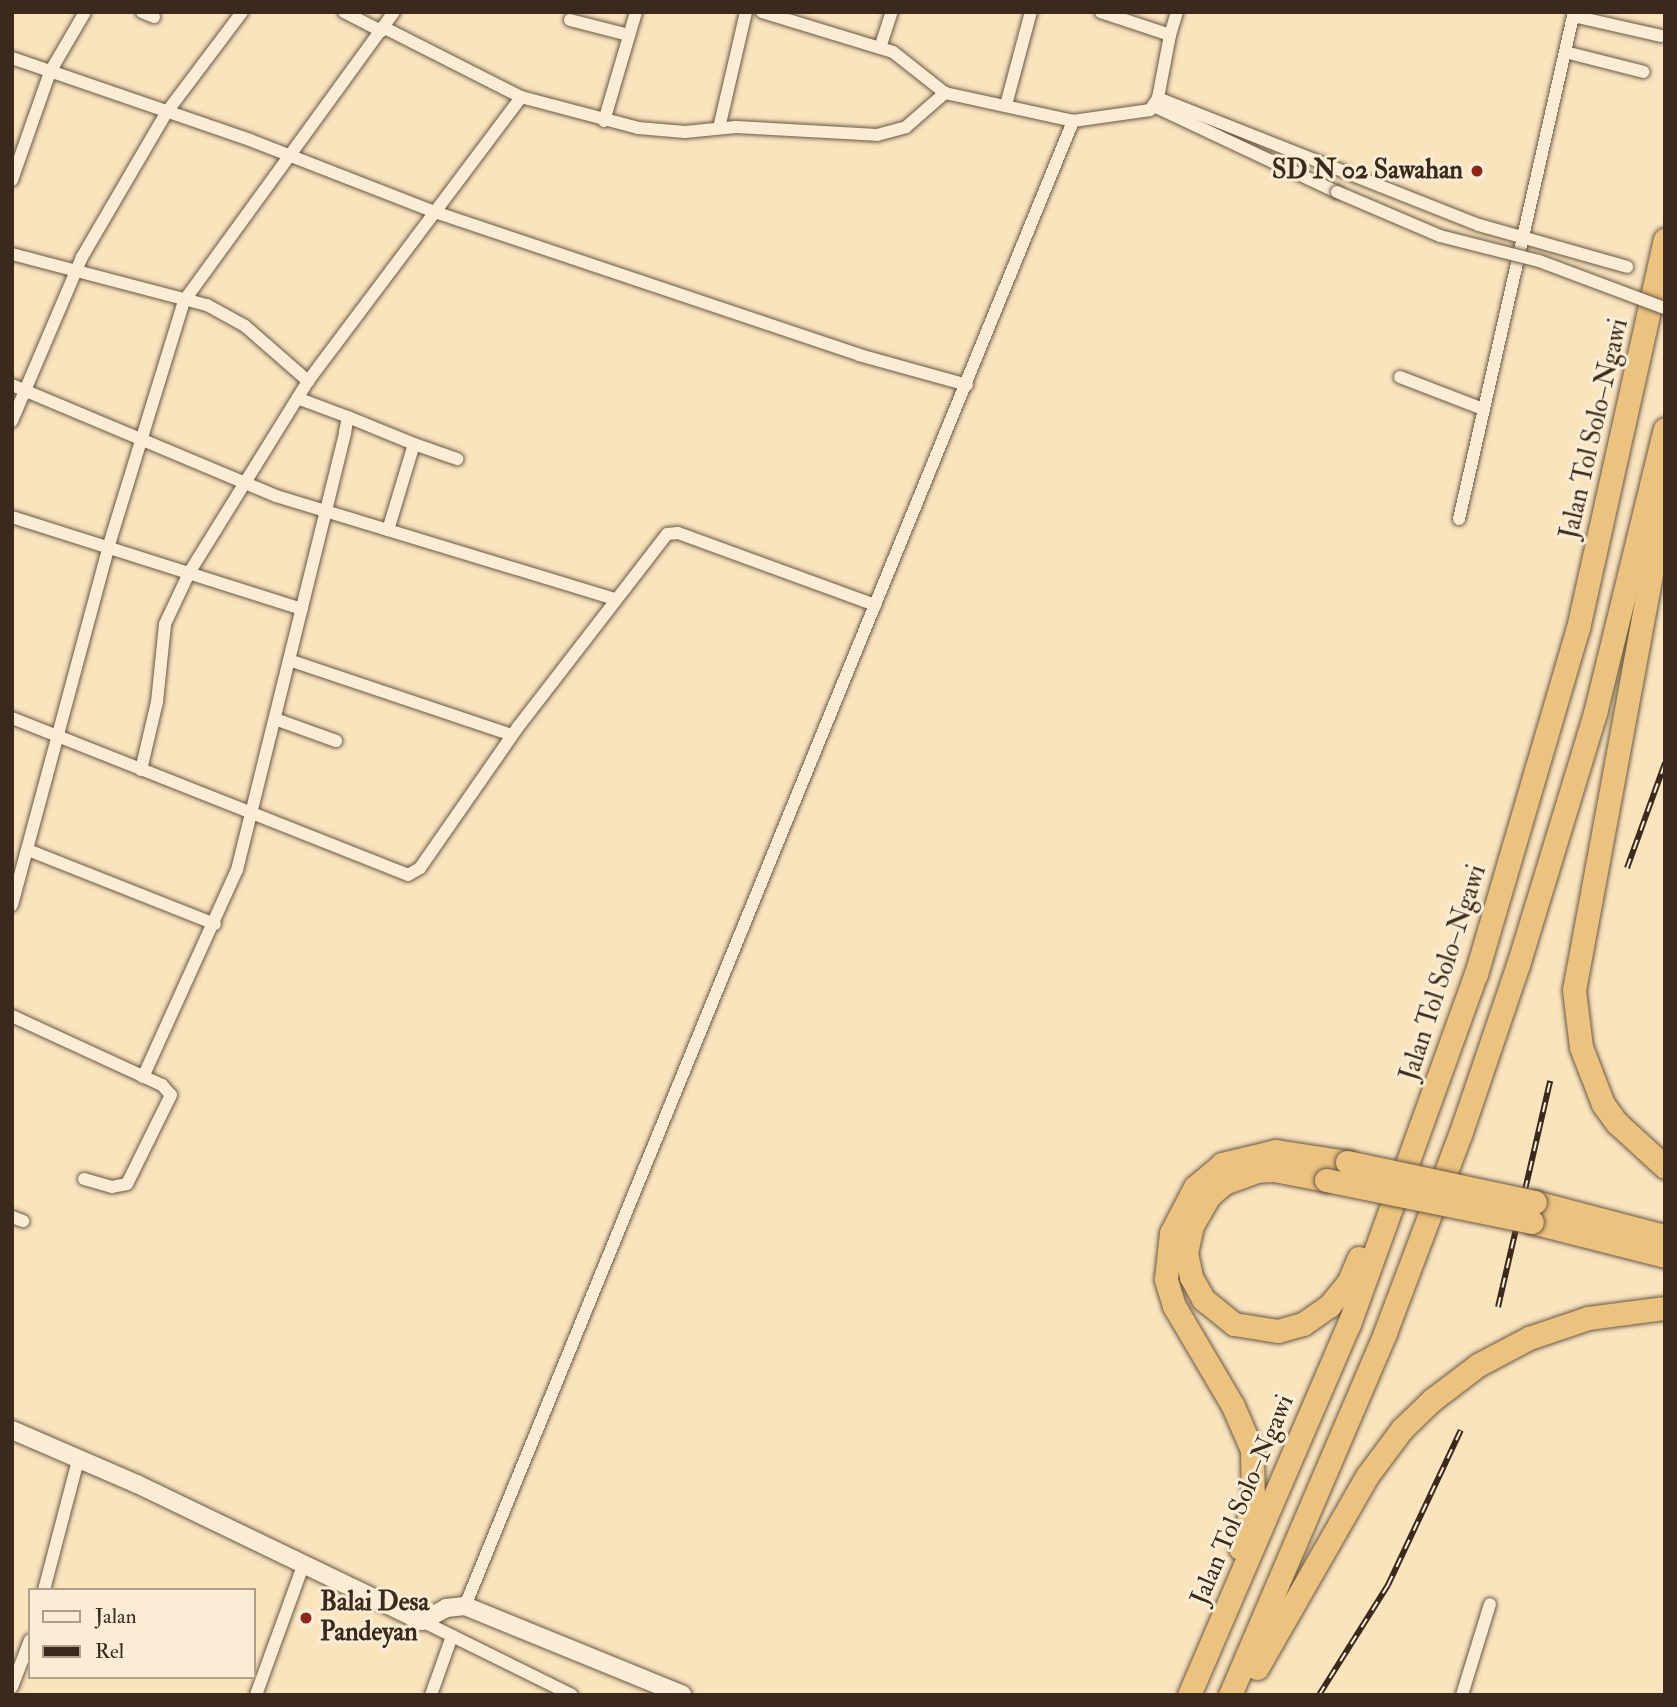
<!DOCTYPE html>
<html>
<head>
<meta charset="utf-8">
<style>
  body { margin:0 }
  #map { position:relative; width:1677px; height:1707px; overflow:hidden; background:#f9e4be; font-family:"IM FELL Double Pica",serif }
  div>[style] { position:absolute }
  .roads { filter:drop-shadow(0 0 2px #6a5844) drop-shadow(0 0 2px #6a5844) }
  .street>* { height:12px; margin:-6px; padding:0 6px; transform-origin:6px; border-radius:6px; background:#fbedd5 }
  .secondary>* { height:18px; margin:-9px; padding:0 9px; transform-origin:9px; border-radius:9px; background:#fbedd5 }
  .highway>* { height:23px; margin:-11.5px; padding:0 11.5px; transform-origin:11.5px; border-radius:11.5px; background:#ecc27f }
  .rail>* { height:6px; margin-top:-3px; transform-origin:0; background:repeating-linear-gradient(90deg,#fbedd5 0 10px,#3b2a1b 0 20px); box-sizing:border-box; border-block:2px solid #3b2a1b }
  .bridges { filter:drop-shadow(0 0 2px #6a5844) drop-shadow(0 0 2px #6a5844) }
  .street-bridge>* { height:12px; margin:-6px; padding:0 6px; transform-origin:6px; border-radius:6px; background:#fbedd5 }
  .highway-bridge>* { height:23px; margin:-11.5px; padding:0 11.5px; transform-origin:11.5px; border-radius:11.5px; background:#ecc27f }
  .dots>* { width:19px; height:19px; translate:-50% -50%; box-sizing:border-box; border:4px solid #fbedd5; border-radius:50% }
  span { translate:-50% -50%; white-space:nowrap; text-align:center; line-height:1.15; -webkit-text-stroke:6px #fbedd5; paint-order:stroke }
  .poi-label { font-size:26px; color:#3b2a1b; font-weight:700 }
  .right { translate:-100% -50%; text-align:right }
  .left { translate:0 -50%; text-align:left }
  .street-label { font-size:26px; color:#3b2a1b }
  .frame { position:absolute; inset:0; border:14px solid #3b2a1b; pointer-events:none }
  .legend { position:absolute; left:28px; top:1588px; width:228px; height:91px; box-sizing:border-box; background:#fbedd5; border:2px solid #ae9f8b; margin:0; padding:9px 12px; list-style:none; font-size:21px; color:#3b2a1b }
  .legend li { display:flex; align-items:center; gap:14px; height:35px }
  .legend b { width:35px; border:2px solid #ae9f8b }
</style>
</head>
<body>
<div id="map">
  <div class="roads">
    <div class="street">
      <i style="left:142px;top:12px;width:13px;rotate:23deg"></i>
      <i style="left:344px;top:12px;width:42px;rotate:27.2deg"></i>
      <i style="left:762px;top:12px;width:137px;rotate:17deg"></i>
      <i style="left:893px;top:52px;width:66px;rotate:38.3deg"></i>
      <i style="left:945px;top:93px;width:131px;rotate:12.3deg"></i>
      <i style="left:1073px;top:121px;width:78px;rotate:-8.1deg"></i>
      <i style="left:1150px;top:110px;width:14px;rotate:-56deg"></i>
      <i style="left:1158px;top:98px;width:64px;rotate:-79.2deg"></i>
      <i style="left:1170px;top:35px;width:73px;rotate:-161.6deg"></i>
      <i style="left:1573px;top:16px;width:90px;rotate:12.8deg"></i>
      <i style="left:570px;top:20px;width:61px;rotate:14.3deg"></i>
      <i style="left:383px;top:27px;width:155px;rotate:26.9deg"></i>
      <i style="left:521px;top:97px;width:121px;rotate:14.8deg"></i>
      <i style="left:638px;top:128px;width:47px;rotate:4.9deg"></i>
      <i style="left:685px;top:132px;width:51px;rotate:-5.6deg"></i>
      <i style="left:736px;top:127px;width:141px;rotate:3.2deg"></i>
      <i style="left:877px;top:135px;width:30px;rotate:-15deg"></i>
      <i style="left:906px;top:127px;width:52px;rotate:-41.1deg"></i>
      <i style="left:1170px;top:35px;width:24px;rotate:-73deg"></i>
      <i style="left:880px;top:48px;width:38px;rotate:-72deg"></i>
      <i style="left:1565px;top:52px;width:81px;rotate:14.2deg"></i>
      <i style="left:12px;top:58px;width:252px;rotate:19deg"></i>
      <i style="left:250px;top:140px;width:195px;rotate:21.3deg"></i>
      <i style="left:432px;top:211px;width:451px;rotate:18.6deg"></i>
      <i style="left:859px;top:355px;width:112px;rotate:15.5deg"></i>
      <i style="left:1158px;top:98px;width:345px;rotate:21.6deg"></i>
      <i style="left:1479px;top:225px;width:154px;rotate:15.8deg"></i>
      <i style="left:1006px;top:105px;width:96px;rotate:-75deg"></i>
      <i style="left:1154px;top:106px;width:202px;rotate:25.2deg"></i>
      <i style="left:604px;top:121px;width:114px;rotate:-73.6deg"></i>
      <i style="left:719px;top:128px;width:119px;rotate:-76.9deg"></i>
      <i style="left:12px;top:180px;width:114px;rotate:-70.6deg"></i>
      <i style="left:50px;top:72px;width:69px;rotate:-59.7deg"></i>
      <i style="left:12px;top:254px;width:202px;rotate:14.7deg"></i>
      <i style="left:207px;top:305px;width:43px;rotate:28.9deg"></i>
      <i style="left:245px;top:326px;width:84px;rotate:41.1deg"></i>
      <i style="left:1400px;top:377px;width:89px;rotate:21.1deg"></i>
      <i style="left:12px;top:385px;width:286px;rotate:22.8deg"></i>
      <i style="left:276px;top:496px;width:354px;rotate:16.9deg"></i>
      <i style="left:348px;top:417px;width:71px;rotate:22.2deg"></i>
      <i style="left:414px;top:444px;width:90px;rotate:106.8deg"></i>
      <i style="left:12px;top:421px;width:178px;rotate:-66.9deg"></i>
      <i style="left:82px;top:257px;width:167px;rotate:-59.7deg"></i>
      <i style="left:166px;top:113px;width:126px;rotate:-53deg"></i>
      <i style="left:414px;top:444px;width:46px;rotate:19.2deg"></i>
      <i style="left:12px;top:517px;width:304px;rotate:17.6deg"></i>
      <i style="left:1459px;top:519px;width:520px;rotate:-77.22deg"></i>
      <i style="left:289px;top:660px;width:235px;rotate:18.6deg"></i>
      <i style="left:12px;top:718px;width:426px;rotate:21.6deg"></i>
      <i style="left:408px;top:875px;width:14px;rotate:-30deg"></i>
      <i style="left:420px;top:868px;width:172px;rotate:-55.2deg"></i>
      <i style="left:518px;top:727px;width:244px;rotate:-52.3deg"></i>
      <i style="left:667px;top:534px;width:11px;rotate:-5deg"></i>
      <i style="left:678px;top:533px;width:210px;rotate:20.1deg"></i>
      <i style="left:275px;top:719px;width:65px;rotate:19.8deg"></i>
      <i style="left:141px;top:770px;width:70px;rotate:-76.8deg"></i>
      <i style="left:157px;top:702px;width:78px;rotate:-84.1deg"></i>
      <i style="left:165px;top:624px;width:56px;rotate:-64.8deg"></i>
      <i style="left:189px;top:573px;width:226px;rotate:-58.2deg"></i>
      <i style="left:308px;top:381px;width:355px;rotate:-53.1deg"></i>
      <i style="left:28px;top:850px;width:201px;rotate:21.6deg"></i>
      <i style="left:12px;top:905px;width:370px;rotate:-74.9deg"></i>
      <i style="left:108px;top:548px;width:258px;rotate:-72.9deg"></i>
      <i style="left:184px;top:301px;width:357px;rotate:-54deg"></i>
      <i style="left:12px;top:1016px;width:165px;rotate:24.7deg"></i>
      <i style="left:162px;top:1085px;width:13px;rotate:48deg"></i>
      <i style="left:171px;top:1095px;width:99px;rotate:116.3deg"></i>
      <i style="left:127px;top:1184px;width:15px;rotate:169deg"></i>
      <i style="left:112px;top:1187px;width:29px;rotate:-164deg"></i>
      <i style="left:143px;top:1077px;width:227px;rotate:-65.6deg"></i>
      <i style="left:237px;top:870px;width:451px;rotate:-76.1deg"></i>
      <i style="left:345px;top:432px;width:15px;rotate:-79deg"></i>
      <i style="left:348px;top:417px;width:54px;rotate:-159.6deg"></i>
      <i style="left:12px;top:1217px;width:12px;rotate:20deg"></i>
      <i style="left:44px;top:1590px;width:134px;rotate:-75.3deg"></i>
      <i style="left:465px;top:1606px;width:1605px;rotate:-67.73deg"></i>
      <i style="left:422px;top:1621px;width:167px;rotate:26.3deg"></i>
      <i style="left:12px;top:1687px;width:50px;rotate:-69deg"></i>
      <i style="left:256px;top:1695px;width:137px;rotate:-70deg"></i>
      <i style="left:431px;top:1695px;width:63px;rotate:-70.4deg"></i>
      <i style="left:1462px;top:1695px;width:95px;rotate:-72.9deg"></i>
    </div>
    <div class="secondary">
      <i style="left:12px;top:1430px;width:136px;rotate:23.4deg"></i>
      <i style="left:137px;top:1484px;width:316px;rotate:25.7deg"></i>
      <i style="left:422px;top:1621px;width:27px;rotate:-28deg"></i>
      <i style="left:446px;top:1608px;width:19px;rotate:-6deg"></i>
      <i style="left:465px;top:1606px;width:235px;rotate:22.2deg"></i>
    </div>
    <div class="highway">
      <i style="left:1665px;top:499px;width:499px;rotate:100.5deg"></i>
      <i style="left:1574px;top:990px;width:57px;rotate:83deg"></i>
      <i style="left:1581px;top:1047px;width:61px;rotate:68.9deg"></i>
      <i style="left:1603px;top:1104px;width:24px;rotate:54deg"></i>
      <i style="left:1617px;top:1123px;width:65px;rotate:42.5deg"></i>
      <i style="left:1326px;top:1180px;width:53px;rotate:-169.1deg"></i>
      <i style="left:1274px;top:1170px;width:17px;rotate:177deg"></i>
      <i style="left:1257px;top:1171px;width:35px;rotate:160deg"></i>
      <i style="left:1224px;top:1183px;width:20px;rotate:139deg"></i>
      <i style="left:1209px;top:1196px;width:34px;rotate:120deg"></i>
      <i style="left:1192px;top:1225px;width:29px;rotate:102deg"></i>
      <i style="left:1186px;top:1253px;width:25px;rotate:78deg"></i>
      <i style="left:1191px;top:1277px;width:25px;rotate:61deg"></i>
      <i style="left:1203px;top:1299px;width:40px;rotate:39deg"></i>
      <i style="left:1234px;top:1324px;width:45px;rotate:9deg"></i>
      <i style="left:1278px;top:1331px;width:26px;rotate:-16deg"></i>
      <i style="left:1303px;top:1324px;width:32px;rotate:-35deg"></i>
      <i style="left:1329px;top:1306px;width:32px;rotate:-51deg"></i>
      <i style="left:1349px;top:1281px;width:25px;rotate:-67deg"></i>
      <i style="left:1535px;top:1202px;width:134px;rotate:14.7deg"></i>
      <i style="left:1532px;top:1222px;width:137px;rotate:14.3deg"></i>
      <i style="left:1240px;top:1548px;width:47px;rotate:-73.9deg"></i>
      <i style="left:1253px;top:1503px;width:53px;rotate:-91.1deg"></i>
      <i style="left:1252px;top:1450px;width:48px;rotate:-113.4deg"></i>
      <i style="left:1233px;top:1406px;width:116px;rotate:-120.5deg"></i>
      <i style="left:1174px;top:1306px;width:28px;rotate:-107deg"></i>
      <i style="left:1166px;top:1279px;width:46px;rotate:-83.8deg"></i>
      <i style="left:1171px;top:1233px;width:52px;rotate:-62.4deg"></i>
      <i style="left:1195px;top:1187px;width:35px;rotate:-40deg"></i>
      <i style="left:1222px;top:1164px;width:56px;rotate:-13.5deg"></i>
      <i style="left:1276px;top:1151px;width:72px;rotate:8.8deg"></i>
      <i style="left:1257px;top:1668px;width:221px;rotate:-60.2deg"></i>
      <i style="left:1367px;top:1476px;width:59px;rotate:-53.3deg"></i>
      <i style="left:1402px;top:1429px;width:42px;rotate:-44deg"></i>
      <i style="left:1432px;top:1400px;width:58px;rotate:-37.3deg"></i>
      <i style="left:1478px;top:1365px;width:58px;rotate:-27.9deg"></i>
      <i style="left:1529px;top:1338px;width:62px;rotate:-18.7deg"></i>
      <i style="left:1588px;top:1318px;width:78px;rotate:-7.4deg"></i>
      <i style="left:1189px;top:1695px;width:404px;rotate:-66.7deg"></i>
      <i style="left:1349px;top:1324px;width:372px;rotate:-70.1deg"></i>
      <i style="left:1476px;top:974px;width:361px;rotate:-73.6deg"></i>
      <i style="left:1578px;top:628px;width:398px;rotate:-77.4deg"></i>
      <i style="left:1230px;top:1695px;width:394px;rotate:-66.8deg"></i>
      <i style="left:1385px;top:1333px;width:212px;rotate:-69.3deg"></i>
      <i style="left:1460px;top:1135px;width:180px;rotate:-71.2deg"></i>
      <i style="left:1518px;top:965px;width:264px;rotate:-73deg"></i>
      <i style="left:1595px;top:713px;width:292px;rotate:-76.2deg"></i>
    </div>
  </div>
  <div class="rail">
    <i style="left:1627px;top:868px;width:112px;rotate:-70.1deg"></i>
    <i style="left:1498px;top:1307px;width:232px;rotate:-77deg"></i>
    <i style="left:1319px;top:1695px;width:130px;rotate:-57.9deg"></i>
    <i style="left:1388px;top:1585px;width:171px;rotate:-64.8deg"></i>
  </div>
  <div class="bridges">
    <div class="street-bridge">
      <i style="left:1337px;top:192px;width:112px;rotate:23.1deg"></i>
      <i style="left:1440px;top:236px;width:102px;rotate:14.2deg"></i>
      <i style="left:1539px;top:261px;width:134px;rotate:20.5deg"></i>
    </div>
    <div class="highway-bridge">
      <i style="left:1347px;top:1162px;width:192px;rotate:12deg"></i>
      <i style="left:1326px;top:1180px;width:210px;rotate:11.5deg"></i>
    </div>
  </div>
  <div class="dots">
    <i style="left:1477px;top:171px;background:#8f2418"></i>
    <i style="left:306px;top:1618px;background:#8f2418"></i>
  </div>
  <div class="poi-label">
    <span class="right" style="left:1463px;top:171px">SD N 02 Sawahan</span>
    <span class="left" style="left:320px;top:1618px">Balai Desa<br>Pandeyan</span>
  </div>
  <div class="street-label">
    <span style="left:1595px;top:429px;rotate:-77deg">Jalan Tol Solo–Ngawi</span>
    <span style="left:1444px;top:973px;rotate:-72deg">Jalan Tol Solo–Ngawi</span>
    <span style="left:1243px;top:1500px;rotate:-67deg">Jalan Tol Solo–Ngawi</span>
  </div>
  <div class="frame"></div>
  <ul class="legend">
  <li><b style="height:9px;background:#fbedd5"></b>Jalan</li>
  <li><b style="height:9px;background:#3b2a1b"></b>Rel</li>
  </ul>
</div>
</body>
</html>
